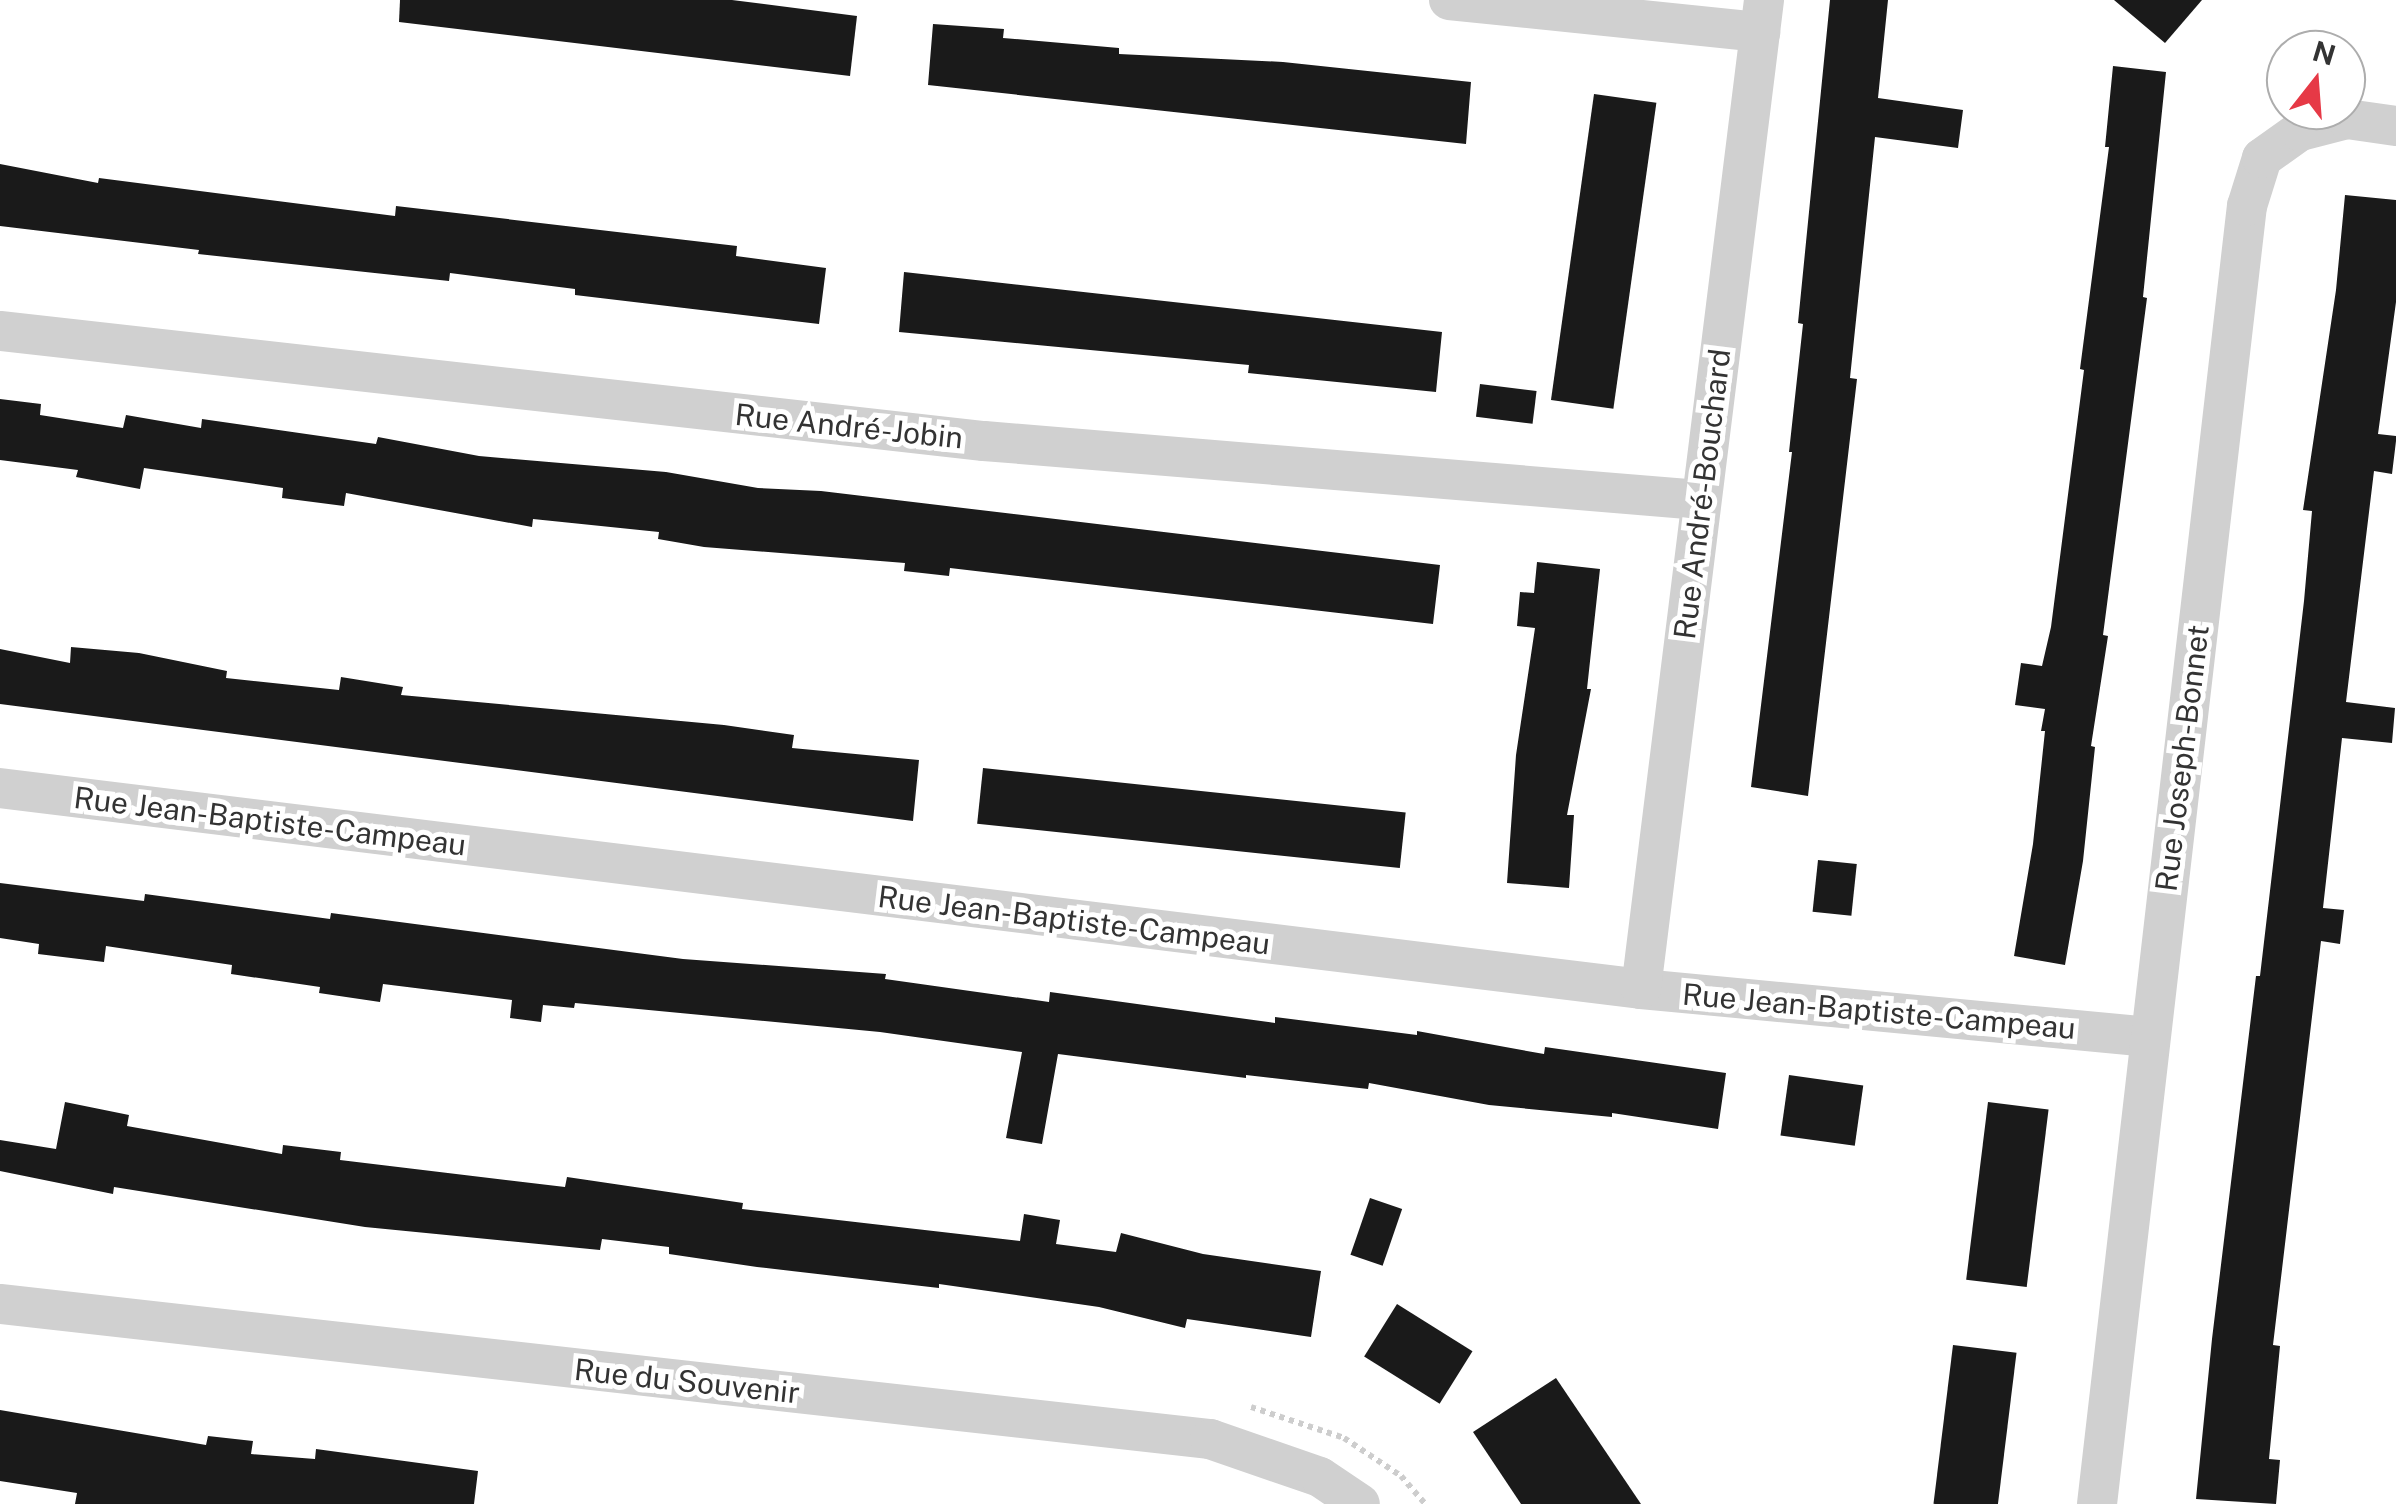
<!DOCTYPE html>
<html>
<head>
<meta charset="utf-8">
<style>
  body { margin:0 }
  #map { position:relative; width:2396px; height:1504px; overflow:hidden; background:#fff; font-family:"Public Sans",sans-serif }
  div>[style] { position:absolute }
  .building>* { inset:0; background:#1a1a1a; transform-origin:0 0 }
  .path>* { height:6px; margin-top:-3px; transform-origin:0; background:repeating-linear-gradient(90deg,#cdcdcd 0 5px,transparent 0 10px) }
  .street>* { height:40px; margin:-20px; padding:0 20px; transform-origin:20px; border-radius:20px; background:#d0d0d0 }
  span { translate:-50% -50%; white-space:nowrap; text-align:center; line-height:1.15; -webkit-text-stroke:10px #fff; paint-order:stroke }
  .street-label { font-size:30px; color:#333 }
  .north { position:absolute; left:2266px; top:30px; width:100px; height:100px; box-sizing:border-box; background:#fff; border:2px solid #adadad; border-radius:50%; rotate:17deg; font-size:28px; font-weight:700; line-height:40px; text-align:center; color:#333 }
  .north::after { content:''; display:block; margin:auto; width:35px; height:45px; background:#e63946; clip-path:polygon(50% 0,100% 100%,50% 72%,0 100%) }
</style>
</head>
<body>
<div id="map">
  <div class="building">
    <i style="clip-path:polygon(400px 0,732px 0,857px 16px,850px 76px,399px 22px)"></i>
    <i style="clip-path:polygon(1830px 0,1888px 0,1878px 98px,1963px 110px,1958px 148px,1875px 137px,1850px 378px,1857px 379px,1808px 796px,1751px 787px,1792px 452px,1789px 452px,1803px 324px,1798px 323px)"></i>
    <i style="clip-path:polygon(2114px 0,2202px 0,2165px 43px)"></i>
    <i style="clip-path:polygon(933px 24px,1004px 29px,1003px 38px,1119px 48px,1119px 54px,1283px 62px,1471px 82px,1466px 144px,928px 85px)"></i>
    <i style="clip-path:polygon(2113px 66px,2166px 72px,2143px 297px,2147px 298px,2103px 635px,2108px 636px,2091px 746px,2095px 747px,2083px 861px,2065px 965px,2014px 956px,2033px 844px,2045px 731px,2041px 731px,2045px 709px,2015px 705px,2021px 663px,2042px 666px,2051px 627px,2084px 370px,2080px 369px,2109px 147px,2105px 147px)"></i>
    <i style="left:1594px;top:94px;width:63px;height:309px;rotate:8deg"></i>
    <i style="clip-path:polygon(0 164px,98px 183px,99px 178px,395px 216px,396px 206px,737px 246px,736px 256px,826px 268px,819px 324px,575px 295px,575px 289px,450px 273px,449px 281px,198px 254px,199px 250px,0 226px)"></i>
    <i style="clip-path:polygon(2345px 195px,2396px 200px,2396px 302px,2378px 434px,2396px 436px,2396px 441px,2392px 474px,2374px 471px,2346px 702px,2395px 708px,2392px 743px,2342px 738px,2323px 908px,2344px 910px,2340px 944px,2321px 941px,2273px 1345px,2280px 1346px,2269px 1459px,2280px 1460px,2276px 1504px,2196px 1499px,2212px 1339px,2256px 976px,2260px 976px,2304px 601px,2312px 511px,2303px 510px,2336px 290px)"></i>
    <i style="clip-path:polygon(904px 272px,1442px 332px,1436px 392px,1248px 373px,1249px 365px,899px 332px)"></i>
    <i style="left:1480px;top:384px;width:57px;height:33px;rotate:7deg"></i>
    <i style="clip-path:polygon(0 399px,41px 404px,40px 415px,123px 428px,126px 415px,201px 428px,202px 419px,376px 444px,378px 437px,479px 456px,666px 472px,758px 488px,821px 491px,1440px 565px,1433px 624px,950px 568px,949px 576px,904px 571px,905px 563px,704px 547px,658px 539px,659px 532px,533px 519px,532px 527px,346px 493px,344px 506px,282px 498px,283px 488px,144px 468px,140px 489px,76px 477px,78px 470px,0 460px)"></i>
    <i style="clip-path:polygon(1537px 562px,1600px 569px,1587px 689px,1591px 689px,1567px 815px,1574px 815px,1569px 888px,1507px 883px,1516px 755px,1535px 628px,1517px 626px,1520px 592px,1534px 593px)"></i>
    <i style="clip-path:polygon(71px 647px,139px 653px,227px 671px,226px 678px,339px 690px,341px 677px,403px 687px,401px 695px,724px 725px,794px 735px,792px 748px,919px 760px,913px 821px,0 704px,0 649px,70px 663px)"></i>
    <i style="left:983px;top:768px;width:425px;height:56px;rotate:6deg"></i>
    <i style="left:1818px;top:860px;width:39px;height:52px;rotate:6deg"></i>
    <i style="clip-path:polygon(0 883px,144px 901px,145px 894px,330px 919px,331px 913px,683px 959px,886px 974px,885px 979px,1049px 1002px,1050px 992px,1275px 1023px,1275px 1017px,1417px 1035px,1417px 1031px,1544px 1054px,1545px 1047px,1726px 1073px,1718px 1129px,1612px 1113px,1612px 1117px,1489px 1105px,1369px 1083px,1368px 1089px,1246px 1075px,1246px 1078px,1058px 1054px,1042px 1144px,1006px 1138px,1022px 1052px,880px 1032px,575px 1003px,574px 1008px,543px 1005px,541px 1022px,510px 1018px,512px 1000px,383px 984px,380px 1002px,319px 993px,320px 987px,231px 974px,232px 965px,106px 946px,104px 962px,38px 954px,39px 944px,0 938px)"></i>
    <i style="left:1789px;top:1075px;width:75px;height:61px;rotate:8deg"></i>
    <i style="clip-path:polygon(65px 1102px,129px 1115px,127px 1126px,282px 1154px,283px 1145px,341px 1152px,340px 1160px,565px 1187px,567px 1177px,743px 1203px,742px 1209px,1020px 1241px,1024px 1214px,1060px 1220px,1056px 1244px,1116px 1252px,1121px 1233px,1203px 1254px,1321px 1271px,1311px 1337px,1187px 1319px,1185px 1328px,1099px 1307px,939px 1284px,939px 1288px,757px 1267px,669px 1254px,669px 1247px,602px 1239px,600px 1250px,365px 1227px,114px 1187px,113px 1194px,0 1171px,0 1140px,56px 1149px)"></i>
    <i style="left:1988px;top:1102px;width:61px;height:179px;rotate:7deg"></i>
    <i style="left:1370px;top:1198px;width:34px;height:60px;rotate:19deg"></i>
    <i style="left:1397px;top:1304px;width:89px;height:62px;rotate:32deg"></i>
    <i style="left:1953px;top:1345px;width:64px;height:160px;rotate:7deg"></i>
    <i style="clip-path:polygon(1556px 1378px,1641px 1504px,1521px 1504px,1473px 1432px)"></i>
    <i style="clip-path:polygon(0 1410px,206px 1445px,208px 1436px,253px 1441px,251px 1454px,315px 1459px,316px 1449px,478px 1471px,474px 1504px,75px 1504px,77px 1493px,0 1481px)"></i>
  </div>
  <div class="path">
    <i style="left:1251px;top:1407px;width:98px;rotate:18.4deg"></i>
    <i style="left:1344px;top:1438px;width:69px;rotate:33.7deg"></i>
    <i style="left:1401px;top:1476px;width:37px;rotate:49deg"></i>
  </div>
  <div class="street">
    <i style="left:1449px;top:0;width:313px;rotate:5.9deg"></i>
    <i style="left:0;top:331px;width:990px;rotate:6.38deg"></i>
    <i style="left:984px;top:441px;width:718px;rotate:4.71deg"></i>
    <i style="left:0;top:788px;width:1653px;rotate:6.98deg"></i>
    <i style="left:1641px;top:989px;width:511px;rotate:5.39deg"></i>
    <i style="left:1641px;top:989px;width:997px;rotate:-82.91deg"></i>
    <i style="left:0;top:1304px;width:1218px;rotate:6.37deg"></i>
    <i style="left:1210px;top:1439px;width:116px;rotate:19.1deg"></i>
    <i style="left:1320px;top:1477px;width:48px;rotate:34deg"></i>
    <i style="left:2097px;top:1504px;width:1307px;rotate:-83.41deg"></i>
    <i style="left:2247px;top:206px;width:50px;rotate:-72.6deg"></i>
    <i style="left:2262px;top:158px;width:47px;rotate:-35.4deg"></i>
    <i style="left:2300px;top:131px;width:49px;rotate:-14.3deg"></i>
    <i style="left:2347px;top:119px;width:49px;rotate:8.1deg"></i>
  </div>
  <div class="street-label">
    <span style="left:849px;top:426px;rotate:6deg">Rue André-Jobin</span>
    <span style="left:1702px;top:494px;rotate:-83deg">Rue André-Bouchard</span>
    <span style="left:2182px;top:758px;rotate:-83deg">Rue Joseph-Bonnet</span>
    <span style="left:270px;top:821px;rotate:7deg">Rue Jean-Baptiste-Campeau</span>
    <span style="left:1074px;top:920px;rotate:7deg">Rue Jean-Baptiste-Campeau</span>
    <span style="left:1879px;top:1011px;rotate:5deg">Rue Jean-Baptiste-Campeau</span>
    <span style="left:687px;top:1381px;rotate:6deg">Rue du Souvenir</span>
  </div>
  <div class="north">N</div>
</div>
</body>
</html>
